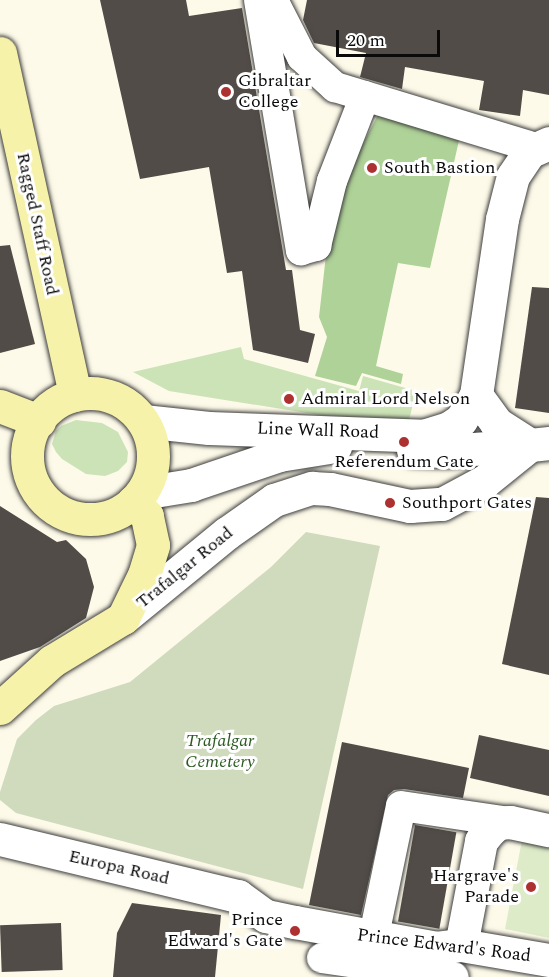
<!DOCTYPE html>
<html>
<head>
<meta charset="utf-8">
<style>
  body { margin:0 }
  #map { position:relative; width:549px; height:977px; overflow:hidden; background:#fdfae9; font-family:Spectral,serif }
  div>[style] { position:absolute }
  .green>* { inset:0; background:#cce3b7 }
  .forest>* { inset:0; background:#afd298 }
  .cemetery>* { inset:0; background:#d0dbbe }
  .pitch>* { inset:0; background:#ddebc8 }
  .building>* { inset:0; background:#524c48; transform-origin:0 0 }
  .roads { filter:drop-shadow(0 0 2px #3d3d3d) drop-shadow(0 0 2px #3d3d3d) }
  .pedestrian>* { height:30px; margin:-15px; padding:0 15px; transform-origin:15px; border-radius:15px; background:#fff }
  .minor>* { height:33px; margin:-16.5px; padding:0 16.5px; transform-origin:16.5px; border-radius:16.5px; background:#fff }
  .tertiary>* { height:33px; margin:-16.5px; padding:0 16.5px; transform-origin:16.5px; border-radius:16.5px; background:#fff }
  .secondary>* { height:33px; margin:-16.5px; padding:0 16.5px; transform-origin:16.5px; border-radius:16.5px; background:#f7f2aa }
  .secondary>.ring { margin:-16.5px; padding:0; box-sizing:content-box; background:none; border:33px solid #f7f2aa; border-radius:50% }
  .dots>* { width:16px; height:16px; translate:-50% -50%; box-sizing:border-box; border:3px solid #fff; border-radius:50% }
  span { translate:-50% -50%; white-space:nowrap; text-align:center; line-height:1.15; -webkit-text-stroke:6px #fff; paint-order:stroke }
  .poi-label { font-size:18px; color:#0a0a0a }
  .left { translate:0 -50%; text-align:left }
  .right { translate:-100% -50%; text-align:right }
  .street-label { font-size:18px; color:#0a0a0a }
  .park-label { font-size:18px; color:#2b5a22; font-style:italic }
  .scale { position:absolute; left:336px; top:30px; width:104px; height:27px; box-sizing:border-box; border:3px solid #0a0a0a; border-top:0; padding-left:8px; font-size:18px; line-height:21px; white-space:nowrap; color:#0a0a0a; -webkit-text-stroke:4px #fff; paint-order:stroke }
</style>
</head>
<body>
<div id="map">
  <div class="green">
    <i style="clip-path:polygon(241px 347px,244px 359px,359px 391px,363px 376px,416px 391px,407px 429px,169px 391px,133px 372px)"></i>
    <i style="clip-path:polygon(76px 420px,102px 423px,118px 432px,128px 452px,127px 462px,118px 471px,105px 476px,86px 474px,62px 459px,56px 452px,52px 444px,56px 431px,61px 426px)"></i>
  </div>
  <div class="forest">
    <i style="clip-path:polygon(379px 113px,460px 136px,430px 268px,398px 263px,376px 366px,403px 374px,401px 384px,362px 373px,356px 386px,315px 376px,327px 337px,319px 317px,326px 255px,342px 184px)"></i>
  </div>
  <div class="cemetery">
    <i style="clip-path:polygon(306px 532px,380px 546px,303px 889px,16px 813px,0 800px,0 792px,17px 739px,36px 720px,54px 706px,130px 682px,271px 567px)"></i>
  </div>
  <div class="pitch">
    <i style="clip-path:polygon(522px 840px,549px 845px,549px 938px,505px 929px)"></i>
  </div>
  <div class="building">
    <i style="clip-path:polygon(100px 0,186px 0,189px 16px,242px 8px,286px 270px,292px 270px,300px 330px,315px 334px,308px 363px,253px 350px,242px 271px,227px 273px,209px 167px,140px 179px)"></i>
    <i style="clip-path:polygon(307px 0,549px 0,549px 95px,523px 90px,520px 116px,479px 110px,484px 81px,405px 67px,402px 89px,360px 77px,366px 53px,314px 43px,303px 20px)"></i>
    <i style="clip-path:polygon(10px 245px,35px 344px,0 353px,0 246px)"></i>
    <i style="clip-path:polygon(532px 287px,549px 288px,549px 413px,515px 408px)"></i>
    <i style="clip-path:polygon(536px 497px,549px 498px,549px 675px,502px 664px)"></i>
    <i style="clip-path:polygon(0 506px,57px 542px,66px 540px,86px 559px,94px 587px,86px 618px,40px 647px,0 661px)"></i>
    <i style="clip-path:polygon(479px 735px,549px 750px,549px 796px,470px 778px)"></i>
    <i style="clip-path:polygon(342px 742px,469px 768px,463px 798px,404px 789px,394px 790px,388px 795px,361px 915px,309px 905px)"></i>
    <i style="left:415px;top:825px;width:42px;height:98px;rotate:10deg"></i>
    <i style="clip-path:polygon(132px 903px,221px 915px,215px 977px,113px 977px,117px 933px)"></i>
    <i style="left:61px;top:923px;width:47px;height:61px;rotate:88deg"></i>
  </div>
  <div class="roads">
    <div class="pedestrian">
      <i style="left:259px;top:0;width:254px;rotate:80.5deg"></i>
      <i style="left:301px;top:250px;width:16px;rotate:-15deg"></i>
      <i style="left:316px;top:246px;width:67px;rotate:-76.2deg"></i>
      <i style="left:332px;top:181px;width:91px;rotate:-68.8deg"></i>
      <i style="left:268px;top:0;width:8px;rotate:30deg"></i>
      <i style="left:275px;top:4px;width:59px;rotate:63deg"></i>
      <i style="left:302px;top:57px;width:45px;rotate:42.3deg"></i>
      <i style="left:335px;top:87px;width:210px;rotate:16.9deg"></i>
      <i style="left:322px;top:958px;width:133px;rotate:8.2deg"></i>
      <i style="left:368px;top:964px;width:161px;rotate:-78.2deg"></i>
      <i style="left:401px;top:806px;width:110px;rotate:8.4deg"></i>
    </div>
    <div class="minor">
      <i style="left:461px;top:945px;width:106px;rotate:-79.1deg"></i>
      <i style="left:481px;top:841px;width:14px;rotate:-51deg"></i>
      <i style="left:490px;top:830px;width:11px;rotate:-41deg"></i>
      <i style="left:498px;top:823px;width:12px;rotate:-5deg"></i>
      <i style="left:510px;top:822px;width:40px;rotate:12deg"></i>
    </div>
    <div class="tertiary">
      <i style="left:476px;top:395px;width:34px;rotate:54deg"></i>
      <i style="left:496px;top:423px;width:40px;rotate:32.9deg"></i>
      <i style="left:143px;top:421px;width:66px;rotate:6.1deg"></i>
      <i style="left:209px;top:428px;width:214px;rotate:2.1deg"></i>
      <i style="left:423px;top:436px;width:27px;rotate:-17deg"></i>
      <i style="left:449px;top:428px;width:14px;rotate:-34deg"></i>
      <i style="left:461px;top:420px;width:29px;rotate:-59deg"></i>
      <i style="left:476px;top:395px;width:178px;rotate:-81.6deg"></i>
      <i style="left:502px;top:219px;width:44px;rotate:-75.7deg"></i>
      <i style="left:513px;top:176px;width:29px;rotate:-56deg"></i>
      <i style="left:529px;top:152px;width:22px;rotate:-24deg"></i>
      <i style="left:413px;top:450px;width:32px;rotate:2deg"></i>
      <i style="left:445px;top:451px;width:85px;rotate:-4deg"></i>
      <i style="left:142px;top:493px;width:50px;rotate:-9.3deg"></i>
      <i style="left:191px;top:485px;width:93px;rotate:-18.8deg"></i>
      <i style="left:279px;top:455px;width:57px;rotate:-9.1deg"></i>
      <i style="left:123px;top:618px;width:134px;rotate:-39.3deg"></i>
      <i style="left:227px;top:533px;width:57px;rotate:-35.1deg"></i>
      <i style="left:274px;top:500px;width:40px;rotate:-18deg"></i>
      <i style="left:312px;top:488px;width:18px;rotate:3deg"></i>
      <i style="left:330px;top:489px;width:82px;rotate:12deg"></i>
      <i style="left:410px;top:506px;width:32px;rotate:-4deg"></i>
      <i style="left:442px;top:504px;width:49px;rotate:-28.1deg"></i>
      <i style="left:485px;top:481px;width:58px;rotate:-38.7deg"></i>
      <i style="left:530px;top:445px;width:19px;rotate:-6deg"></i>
      <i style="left:0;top:839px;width:245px;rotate:13.5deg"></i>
      <i style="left:238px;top:896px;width:34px;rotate:36deg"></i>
      <i style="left:266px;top:916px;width:30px;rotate:12deg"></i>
      <i style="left:295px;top:922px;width:143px;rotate:10.4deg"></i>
      <i style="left:436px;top:948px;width:25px;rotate:-7deg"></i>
      <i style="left:461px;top:945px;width:89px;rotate:9.7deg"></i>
    </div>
    <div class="secondary">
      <i style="left:0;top:53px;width:350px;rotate:77.6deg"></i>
      <i class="ring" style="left:27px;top:393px;width:93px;height:93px"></i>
      <i style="left:0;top:406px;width:42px;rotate:21deg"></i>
      <i style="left:0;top:708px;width:70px;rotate:-42.1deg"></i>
      <i style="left:52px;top:661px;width:83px;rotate:-31.2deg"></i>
      <i style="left:123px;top:618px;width:48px;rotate:-64deg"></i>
      <i style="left:144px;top:575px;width:31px;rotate:-73deg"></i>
      <i style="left:153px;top:545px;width:30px;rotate:-102deg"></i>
      <i style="left:147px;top:516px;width:20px;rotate:-135deg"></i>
    </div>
  </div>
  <div class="dots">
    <i style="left:226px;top:92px;background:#ac3130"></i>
    <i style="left:372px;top:168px;background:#ac3130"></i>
    <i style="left:289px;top:399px;background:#ac3130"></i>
    <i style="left:404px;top:442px;background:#ac3130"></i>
    <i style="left:390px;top:503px;background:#ac3130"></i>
    <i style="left:531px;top:887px;background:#ac3130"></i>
    <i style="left:295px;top:931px;background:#ac3130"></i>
  </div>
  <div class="poi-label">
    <span class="left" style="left:238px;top:92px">Gibraltar<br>College</span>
    <span class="left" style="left:384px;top:168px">South Bastion</span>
    <span class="left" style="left:301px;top:399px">Admiral Lord Nelson</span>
    <span style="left:404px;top:462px">Referendum Gate</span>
    <span class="left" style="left:402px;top:503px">Southport Gates</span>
    <span class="right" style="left:519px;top:887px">Hargrave's<br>Parade</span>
    <span class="right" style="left:283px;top:931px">Prince<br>Edward's Gate</span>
  </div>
  <div class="street-label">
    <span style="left:37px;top:224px;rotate:78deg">Ragged Staff Road</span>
    <span style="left:318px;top:431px;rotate:2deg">Line Wall Road</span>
    <span style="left:185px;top:568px;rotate:-39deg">Trafalgar Road</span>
    <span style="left:119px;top:868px;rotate:13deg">Europa Road</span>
    <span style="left:444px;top:946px;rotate:7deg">Prince Edward's Road</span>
  </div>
  <div class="park-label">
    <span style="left:220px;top:752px">Trafalgar<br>Cemetery</span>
  </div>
  <div class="scale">20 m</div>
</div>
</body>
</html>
